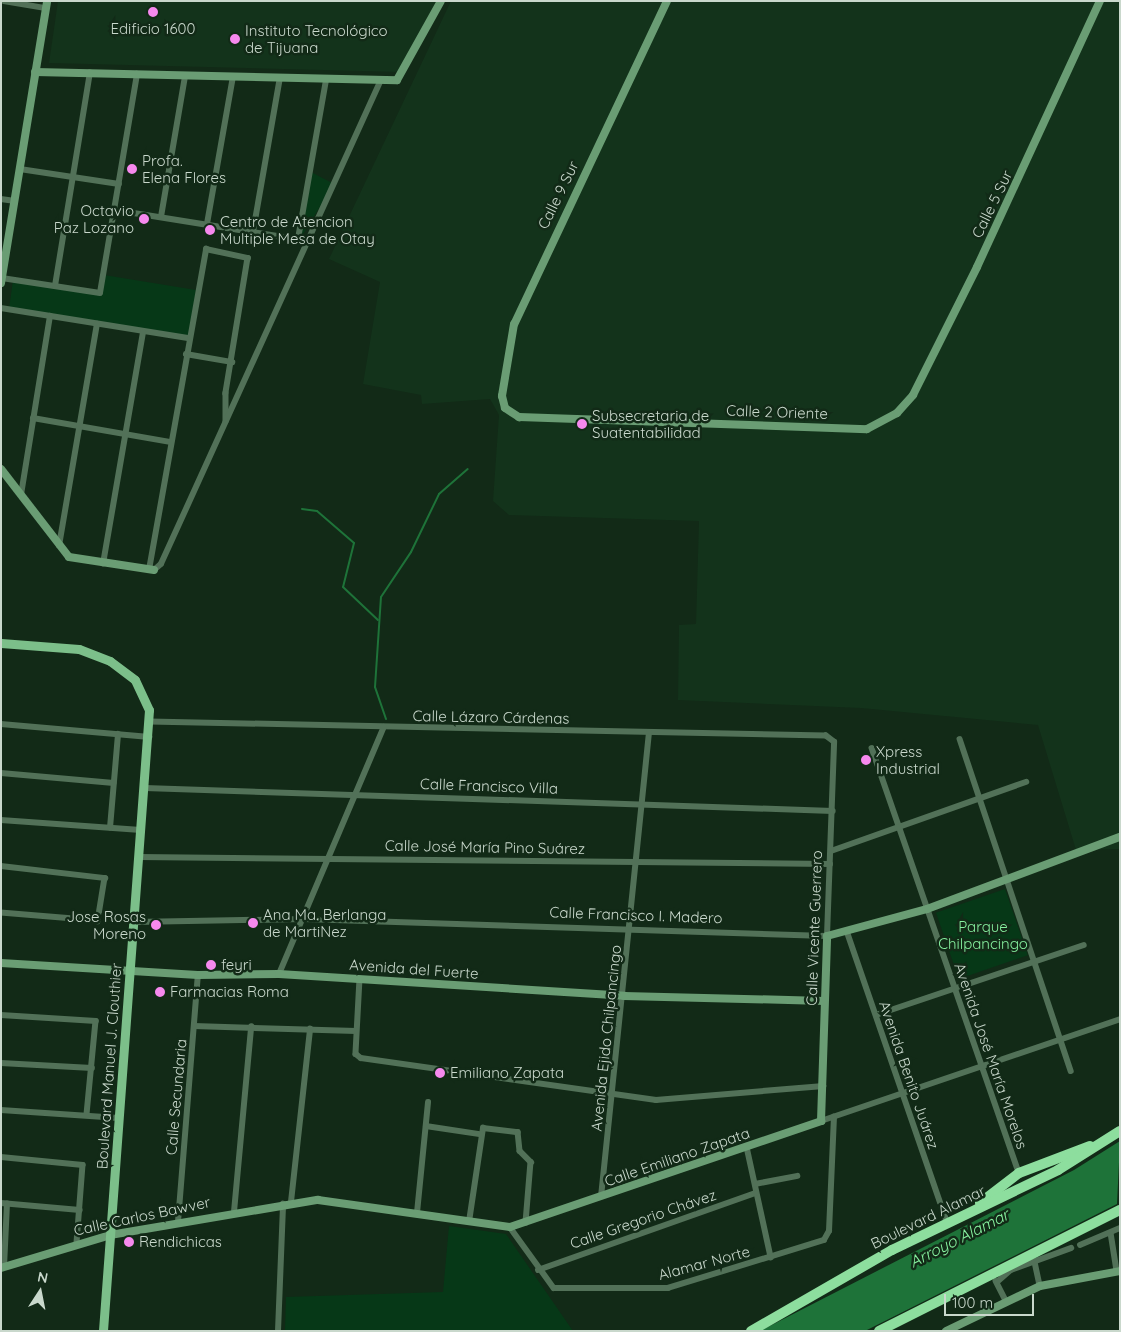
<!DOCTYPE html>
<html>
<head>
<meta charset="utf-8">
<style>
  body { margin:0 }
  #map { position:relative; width:1121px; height:1332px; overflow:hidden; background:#122a17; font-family:Quicksand,sans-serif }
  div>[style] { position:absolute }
  .built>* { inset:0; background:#13331b }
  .green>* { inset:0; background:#063817; transform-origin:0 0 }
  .water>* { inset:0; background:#1e7339 }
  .stream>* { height:2px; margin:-1px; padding:0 1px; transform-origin:1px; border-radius:1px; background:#1e7339 }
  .street>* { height:5.5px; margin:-2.75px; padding:0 2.75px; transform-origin:2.75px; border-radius:2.75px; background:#527158 }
  .secondary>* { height:8px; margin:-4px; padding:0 4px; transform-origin:4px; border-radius:4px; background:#6a9d74 }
  .primary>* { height:9px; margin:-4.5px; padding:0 4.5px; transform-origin:4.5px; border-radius:4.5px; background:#7cbf8a }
  .highway>* { height:10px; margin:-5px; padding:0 5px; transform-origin:5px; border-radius:5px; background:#8dde9e }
  .dots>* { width:14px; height:14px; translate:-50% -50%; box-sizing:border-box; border:2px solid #122a17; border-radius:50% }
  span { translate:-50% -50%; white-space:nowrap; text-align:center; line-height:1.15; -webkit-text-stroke:5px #122a17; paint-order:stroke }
  .poi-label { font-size:15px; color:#c9d8cc }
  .left { translate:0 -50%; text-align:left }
  .right { translate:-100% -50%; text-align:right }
  .street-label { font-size:15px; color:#c9d8cc }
  .park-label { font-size:15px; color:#86f09f }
  .water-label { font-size:16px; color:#88f2a0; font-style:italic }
  .frame { position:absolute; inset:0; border:2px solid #c9d8cc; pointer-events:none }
  .north { position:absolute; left:15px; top:1267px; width:50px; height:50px; -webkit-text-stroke:4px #122a17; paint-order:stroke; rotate:11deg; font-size:14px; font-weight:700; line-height:20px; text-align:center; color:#c9d8cc }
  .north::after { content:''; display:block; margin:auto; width:18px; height:22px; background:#c9d8cc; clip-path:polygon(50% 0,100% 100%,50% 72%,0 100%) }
  .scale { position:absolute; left:944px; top:1294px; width:90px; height:22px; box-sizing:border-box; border:2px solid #c9d8cc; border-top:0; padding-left:6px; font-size:15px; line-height:18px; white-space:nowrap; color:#c9d8cc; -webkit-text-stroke:4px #122a17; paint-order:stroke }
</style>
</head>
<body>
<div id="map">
  <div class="built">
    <i style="clip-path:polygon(58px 1px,436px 1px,401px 72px,49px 63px)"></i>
    <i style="clip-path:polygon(451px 1px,1120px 1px,1120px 849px,1076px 850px,1038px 725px,861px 708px,678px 700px,679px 625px,696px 624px,699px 521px,509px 515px,493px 501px,499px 415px,490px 399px,422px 404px,421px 395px,363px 384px,380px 282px,329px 259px)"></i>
  </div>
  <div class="green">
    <i style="clip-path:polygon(311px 172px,334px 184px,300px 239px)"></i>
    <i style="clip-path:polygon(104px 275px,196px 290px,188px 338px,9px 309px,13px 280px,100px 294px)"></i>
    <i style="left:1005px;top:889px;width:70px;height:73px;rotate:71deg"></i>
    <i style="clip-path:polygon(449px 1226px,506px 1234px,573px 1331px,285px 1331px,286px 1297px,443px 1292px)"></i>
  </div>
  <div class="water">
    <i style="clip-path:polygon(1120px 1141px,1117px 1204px,865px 1331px,760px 1331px,1074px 1170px)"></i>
  </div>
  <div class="stream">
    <i style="left:302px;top:509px;width:15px;rotate:8deg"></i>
    <i style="left:317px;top:511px;width:49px;rotate:40.9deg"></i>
    <i style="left:354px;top:543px;width:45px;rotate:104deg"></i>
    <i style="left:343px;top:587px;width:48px;rotate:43.3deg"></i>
    <i style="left:386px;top:719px;width:34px;rotate:-109deg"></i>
    <i style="left:375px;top:687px;width:90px;rotate:-86.2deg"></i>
    <i style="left:381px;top:597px;width:54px;rotate:-56.3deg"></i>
    <i style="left:411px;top:552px;width:64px;rotate:-64.2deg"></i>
    <i style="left:439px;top:494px;width:38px;rotate:-41deg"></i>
  </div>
  <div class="street">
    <i style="left:4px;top:1px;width:42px;rotate:9.7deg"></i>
    <i style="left:20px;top:169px;width:100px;rotate:8.6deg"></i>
    <i style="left:1px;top:199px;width:14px;rotate:8deg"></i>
    <i style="left:115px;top:210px;width:196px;rotate:9.1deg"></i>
    <i style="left:161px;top:217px;width:143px;rotate:-80.3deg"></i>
    <i style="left:207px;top:224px;width:149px;rotate:-80deg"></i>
    <i style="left:253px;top:232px;width:156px;rotate:-80.1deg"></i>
    <i style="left:298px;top:239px;width:161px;rotate:-80deg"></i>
    <i style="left:2px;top:278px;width:99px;rotate:8.7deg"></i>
    <i style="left:100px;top:293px;width:222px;rotate:-80.4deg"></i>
    <i style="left:55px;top:286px;width:216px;rotate:-80.7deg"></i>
    <i style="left:1px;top:308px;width:189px;rotate:9.1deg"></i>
    <i style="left:186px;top:354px;width:47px;rotate:9.9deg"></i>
    <i style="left:33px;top:418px;width:140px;rotate:9.9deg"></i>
    <i style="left:21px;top:495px;width:181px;rotate:-80.8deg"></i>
    <i style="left:59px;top:546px;width:225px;rotate:-80.3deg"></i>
    <i style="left:103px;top:564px;width:235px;rotate:-80.2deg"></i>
    <i style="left:149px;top:570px;width:326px;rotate:-79.9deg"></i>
    <i style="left:206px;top:249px;width:43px;rotate:12.1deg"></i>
    <i style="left:248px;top:258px;width:137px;rotate:99.3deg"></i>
    <i style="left:226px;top:393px;width:28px;rotate:90deg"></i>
    <i style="left:154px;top:570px;width:9px;rotate:-41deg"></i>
    <i style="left:161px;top:564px;width:532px;rotate:-65.56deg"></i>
    <i style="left:1px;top:724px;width:149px;rotate:5deg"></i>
    <i style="left:960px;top:739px;width:350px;rotate:71.5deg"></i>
    <i style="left:872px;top:748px;width:450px;rotate:70.9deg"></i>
    <i style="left:1px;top:773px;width:113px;rotate:5.1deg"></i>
    <i style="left:145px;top:788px;width:688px;rotate:1.91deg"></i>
    <i style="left:1px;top:820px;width:140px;rotate:4.1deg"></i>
    <i style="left:110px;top:828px;width:94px;rotate:-85.1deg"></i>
    <i style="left:831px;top:851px;width:207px;rotate:-19.5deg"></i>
    <i style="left:139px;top:857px;width:691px;rotate:0.58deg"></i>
    <i style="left:1px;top:866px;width:105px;rotate:6.6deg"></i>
    <i style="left:105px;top:878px;width:44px;rotate:99.2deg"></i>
    <i style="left:98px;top:921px;width:97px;rotate:-175.3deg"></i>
    <i style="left:134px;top:922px;width:170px;rotate:-1deg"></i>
    <i style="left:304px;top:919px;width:523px;rotate:1.86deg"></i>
    <i style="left:827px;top:936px;width:194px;rotate:-87.9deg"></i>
    <i style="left:834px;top:742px;width:10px;rotate:-143deg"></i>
    <i style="left:826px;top:736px;width:676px;rotate:-178.81deg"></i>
    <i style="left:848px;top:934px;width:307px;rotate:71deg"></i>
    <i style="left:279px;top:974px;width:268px;rotate:-67deg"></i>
    <i style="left:360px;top:979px;width:75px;rotate:93.1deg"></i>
    <i style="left:356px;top:1054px;width:6px;rotate:39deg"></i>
    <i style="left:361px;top:1058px;width:298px;rotate:8.1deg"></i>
    <i style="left:656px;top:1100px;width:168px;rotate:-4.8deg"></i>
    <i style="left:1px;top:1015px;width:95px;rotate:3.6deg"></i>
    <i style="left:96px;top:1021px;width:94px;rotate:95.5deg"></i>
    <i style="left:876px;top:1015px;width:219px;rotate:-18.6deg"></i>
    <i style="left:194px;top:1026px;width:162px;rotate:1.8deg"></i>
    <i style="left:1px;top:1063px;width:91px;rotate:3.1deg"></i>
    <i style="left:1px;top:1110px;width:118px;rotate:3.9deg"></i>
    <i style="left:821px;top:1121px;width:316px;rotate:-18.8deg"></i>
    <i style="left:426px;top:1126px;width:54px;rotate:8.6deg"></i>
    <i style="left:747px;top:1147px;width:113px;rotate:77.7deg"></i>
    <i style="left:1px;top:1157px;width:82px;rotate:5.6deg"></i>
    <i style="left:83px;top:1165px;width:78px;rotate:94.4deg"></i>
    <i style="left:755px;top:1184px;width:43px;rotate:-10.8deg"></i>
    <i style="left:601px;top:1197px;width:467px;rotate:-84.1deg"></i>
    <i style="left:291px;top:1202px;width:174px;rotate:-83.7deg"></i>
    <i style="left:1px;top:1203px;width:79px;rotate:5.1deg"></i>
    <i style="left:234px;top:1212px;width:186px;rotate:-84.7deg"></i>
    <i style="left:417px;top:1213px;width:111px;rotate:-84.3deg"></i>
    <i style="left:178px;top:1222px;width:248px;rotate:-85.4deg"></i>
    <i style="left:469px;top:1222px;width:95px;rotate:-81.5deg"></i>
    <i style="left:483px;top:1128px;width:35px;rotate:7deg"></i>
    <i style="left:518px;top:1132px;width:19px;rotate:84deg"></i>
    <i style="left:520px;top:1151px;width:16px;rotate:45deg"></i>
    <i style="left:531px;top:1162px;width:61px;rotate:94.7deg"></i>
    <i style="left:510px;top:1227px;width:75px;rotate:54.2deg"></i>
    <i style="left:554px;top:1288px;width:114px"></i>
    <i style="left:668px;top:1288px;width:163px;rotate:-17.1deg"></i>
    <i style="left:824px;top:1240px;width:10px;rotate:-61deg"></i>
    <i style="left:829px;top:1231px;width:114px;rotate:-87.5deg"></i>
    <i style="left:1111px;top:1233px;width:39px;rotate:81deg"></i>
    <i style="left:1080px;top:1245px;width:43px;rotate:-23deg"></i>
    <i style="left:1035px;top:1262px;width:25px;rotate:78deg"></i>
    <i style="left:4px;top:1267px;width:63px;rotate:-87.3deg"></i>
    <i style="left:538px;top:1270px;width:231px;rotate:-19.5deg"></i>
    <i style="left:996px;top:1281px;width:20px;rotate:63deg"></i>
    <i style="left:997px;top:1282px;width:18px;rotate:-41deg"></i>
    <i style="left:1011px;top:1270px;width:64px;rotate:-20.1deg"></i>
    <i style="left:278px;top:1331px;width:127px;rotate:-87.7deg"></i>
  </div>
  <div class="secondary">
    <i style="left:667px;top:1px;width:357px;rotate:115.3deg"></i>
    <i style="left:514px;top:324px;width:73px;rotate:99.5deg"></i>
    <i style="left:502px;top:396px;width:12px;rotate:76deg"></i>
    <i style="left:505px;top:408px;width:17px;rotate:33deg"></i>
    <i style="left:519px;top:417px;width:348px;rotate:2deg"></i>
    <i style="left:867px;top:429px;width:34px;rotate:-28deg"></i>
    <i style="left:897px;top:413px;width:24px;rotate:-48deg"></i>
    <i style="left:913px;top:395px;width:143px;rotate:-63.4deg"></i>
    <i style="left:977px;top:267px;width:293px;rotate:-65.2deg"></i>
    <i style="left:35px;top:72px;width:362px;rotate:1.3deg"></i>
    <i style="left:397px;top:80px;width:90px;rotate:-60.9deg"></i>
    <i style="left:1px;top:283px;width:286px;rotate:-80.7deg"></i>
    <i style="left:1px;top:469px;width:111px;rotate:52.3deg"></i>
    <i style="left:69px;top:557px;width:86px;rotate:8.7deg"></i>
    <i style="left:1px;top:963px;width:197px;rotate:3.5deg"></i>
    <i style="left:198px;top:975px;width:81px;rotate:-0.7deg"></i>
    <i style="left:279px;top:974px;width:346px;rotate:3.6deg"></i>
    <i style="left:624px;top:996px;width:200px;rotate:1.4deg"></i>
    <i style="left:1px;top:1268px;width:114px;rotate:-16.8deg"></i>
    <i style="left:110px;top:1235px;width:211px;rotate:-9.6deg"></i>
    <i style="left:318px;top:1200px;width:194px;rotate:8deg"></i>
    <i style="left:510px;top:1227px;width:329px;rotate:-18.8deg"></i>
    <i style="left:821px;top:1121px;width:185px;rotate:-88.1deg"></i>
    <i style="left:827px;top:936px;width:104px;rotate:-15.1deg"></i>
    <i style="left:927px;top:909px;width:206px;rotate:-20.5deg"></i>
    <i style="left:946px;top:1331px;width:104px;rotate:-25.6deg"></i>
    <i style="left:1040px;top:1286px;width:81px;rotate:-10.6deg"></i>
  </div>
  <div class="primary">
    <i style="left:1px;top:643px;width:78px;rotate:4.4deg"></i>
    <i style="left:79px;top:649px;width:33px;rotate:21deg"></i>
    <i style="left:110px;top:661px;width:31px;rotate:37deg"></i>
    <i style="left:135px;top:680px;width:33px;rotate:65deg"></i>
    <i style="left:149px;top:710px;width:623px;rotate:94.24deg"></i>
  </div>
  <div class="highway">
    <i style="left:980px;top:1203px;width:49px;rotate:-37.6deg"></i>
    <i style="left:1019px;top:1173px;width:76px;rotate:-20.8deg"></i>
    <i style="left:751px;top:1331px;width:163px;rotate:-29.9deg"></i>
    <i style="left:892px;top:1250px;width:184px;rotate:-25.7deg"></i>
    <i style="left:1058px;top:1170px;width:73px;rotate:-32.2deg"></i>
    <i style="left:879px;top:1331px;width:270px;rotate:-26.7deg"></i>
  </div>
  <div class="dots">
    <i style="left:153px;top:12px;background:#f689ee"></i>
    <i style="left:235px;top:39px;background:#f689ee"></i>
    <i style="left:132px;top:169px;background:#f689ee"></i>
    <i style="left:144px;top:219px;background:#f689ee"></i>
    <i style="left:210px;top:230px;background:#f689ee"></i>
    <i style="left:582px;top:424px;background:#f689ee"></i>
    <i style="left:866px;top:760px;background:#f689ee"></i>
    <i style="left:253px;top:923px;background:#f689ee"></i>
    <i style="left:156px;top:925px;background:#f689ee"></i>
    <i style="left:211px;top:965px;background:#f689ee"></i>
    <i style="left:160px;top:992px;background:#f689ee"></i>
    <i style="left:440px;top:1073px;background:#f689ee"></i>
    <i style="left:129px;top:1242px;background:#f689ee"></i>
  </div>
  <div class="poi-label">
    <span style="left:153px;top:29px">Edificio 1600</span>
    <span class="left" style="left:245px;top:39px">Instituto Tecnológico<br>de Tijuana</span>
    <span class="left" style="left:142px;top:169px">Profa.<br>Elena Flores</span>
    <span class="right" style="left:134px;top:219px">Octavio<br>Paz Lozano</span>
    <span class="left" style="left:220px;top:230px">Centro de Atencion<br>Multiple Mesa de Otay</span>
    <span class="left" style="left:592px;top:424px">Subsecretaria de<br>Suatentabilidad</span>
    <span class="left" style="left:876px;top:760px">Xpress<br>Industrial</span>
    <span class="left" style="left:263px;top:923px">Ana Ma. Berlanga<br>de MartiNez</span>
    <span class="right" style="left:146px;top:925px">Jose Rosas<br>Moreno</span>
    <span class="left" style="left:221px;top:965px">feyri</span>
    <span class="left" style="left:170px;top:992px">Farmacias Roma</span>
    <span class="left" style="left:450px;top:1073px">Emiliano Zapata</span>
    <span class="left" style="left:139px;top:1242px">Rendichicas</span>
  </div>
  <div class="street-label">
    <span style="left:558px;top:195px;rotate:-64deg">Calle 9 Sur</span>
    <span style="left:992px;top:204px;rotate:-64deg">Calle 5 Sur</span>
    <span style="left:777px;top:412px;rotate:2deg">Calle 2 Oriente</span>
    <span style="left:491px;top:717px;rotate:1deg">Calle Lázaro Cárdenas</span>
    <span style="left:489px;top:786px;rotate:2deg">Calle Francisco Villa</span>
    <span style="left:485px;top:847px;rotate:1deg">Calle José María Pino Suárez</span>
    <span style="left:636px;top:915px;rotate:2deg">Calle Francisco I. Madero</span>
    <span style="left:814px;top:928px;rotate:-88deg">Calle Vicente Guerrero</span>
    <span style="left:414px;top:969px;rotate:4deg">Avenida del Fuerte</span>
    <span style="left:606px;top:1038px;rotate:-84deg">Avenida Ejido Chilpancingo</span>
    <span style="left:991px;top:1056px;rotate:71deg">Avenida José María Morelos</span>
    <span style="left:109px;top:1066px;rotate:-86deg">Boulevard Manuel J. Clouthier</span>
    <span style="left:909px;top:1075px;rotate:71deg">Avenida Benito Juárez</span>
    <span style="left:176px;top:1097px;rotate:-85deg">Calle Secundaria</span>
    <span style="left:677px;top:1157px;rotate:-19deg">Calle Emiliano Zapata</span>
    <span style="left:142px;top:1216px;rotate:-12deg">Calle Carlos Bawver</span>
    <span style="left:928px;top:1217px;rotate:-26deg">Boulevard Alamar</span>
    <span style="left:643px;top:1219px;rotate:-19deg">Calle Gregorio Chávez</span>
    <span style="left:704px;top:1263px;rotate:-15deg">Alamar Norte</span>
  </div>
  <div class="park-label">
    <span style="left:983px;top:935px">Parque<br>Chilpancingo</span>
  </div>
  <div class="water-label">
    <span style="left:959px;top:1238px;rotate:-27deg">Arroyo Alamar</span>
  </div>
  <div class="frame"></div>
  <div class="north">N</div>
  <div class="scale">100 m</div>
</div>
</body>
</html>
